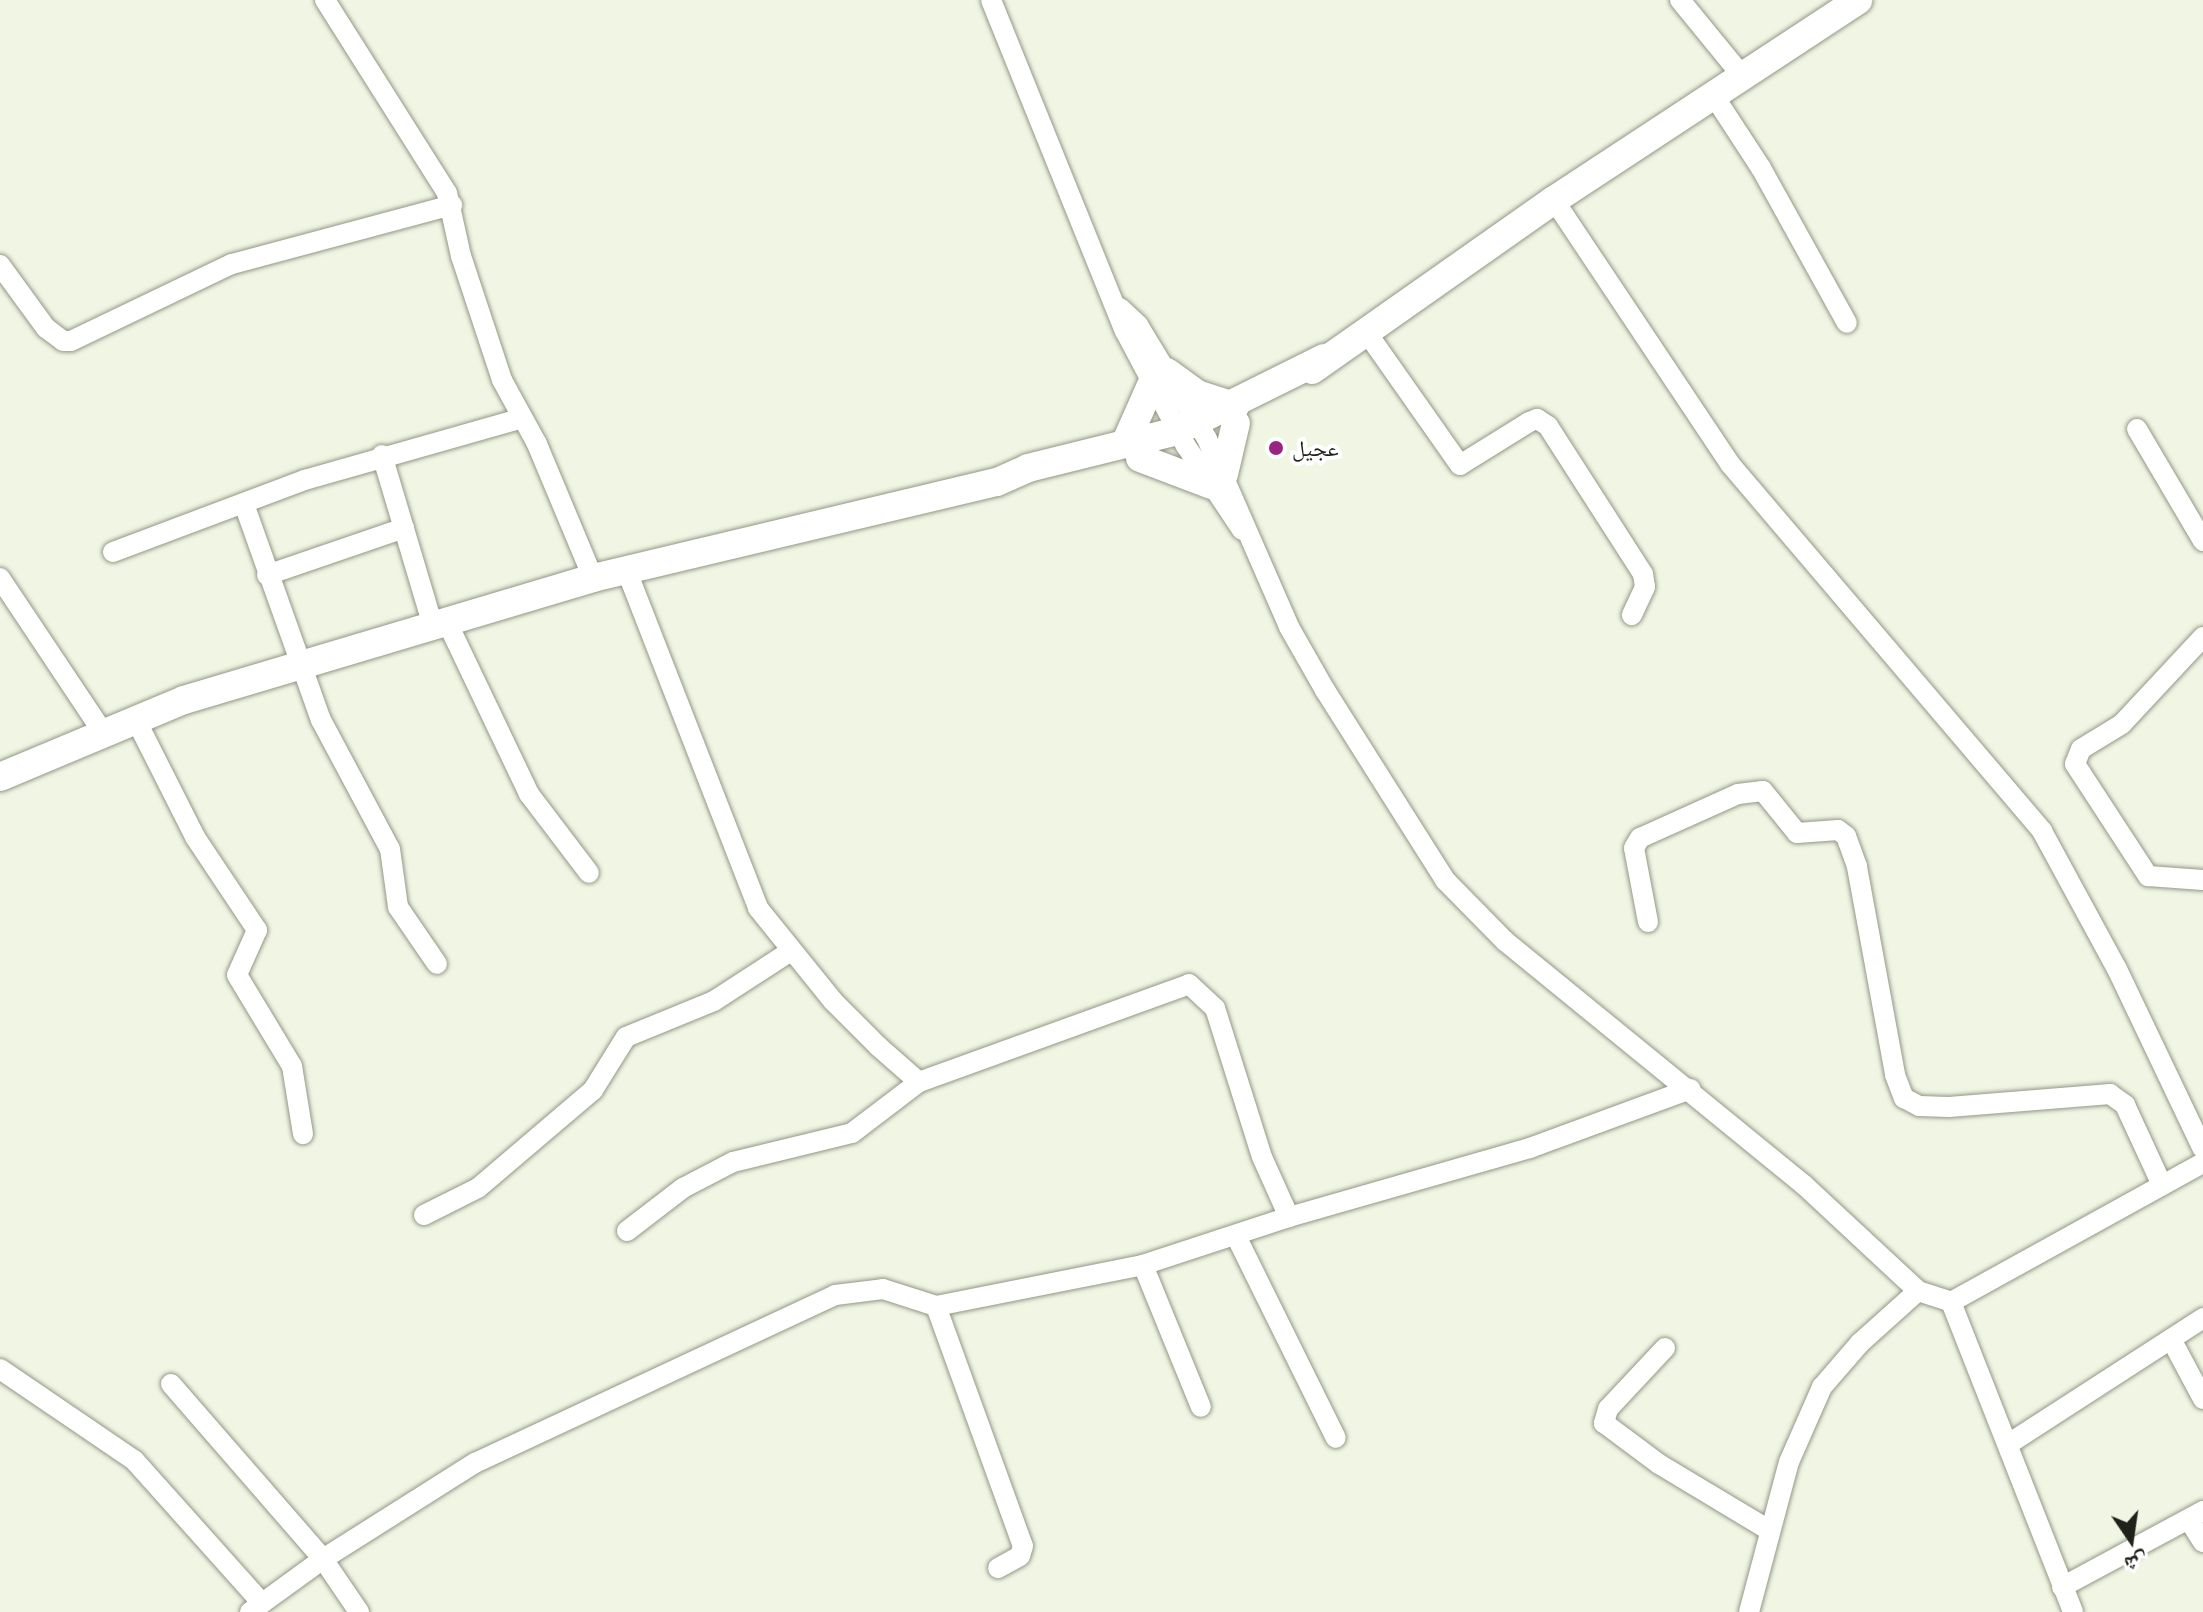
<!DOCTYPE html>
<html>
<head>
<meta charset="utf-8">
<style>
  body { margin:0 }
  #map { position:relative; width:2203px; height:1612px; overflow:hidden; background:#f0f6e3; font-family:Lato,"Noto Naskh Arabic",sans-serif }
  div>[style] { position:absolute }
  .roads { filter:drop-shadow(0 0 2px #939786) drop-shadow(0 0 2px #939786) }
  .minor>* { height:20px; margin:-10px; padding:0 10px; transform-origin:10px; border-radius:10px; background:#fff }
  .secondary>* { height:28px; margin:-14px; padding:0 14px; transform-origin:14px; border-radius:14px; background:#fff }
  .dots>* { width:22px; height:22px; translate:-50% -50%; box-sizing:border-box; border:4px solid #fff; border-radius:50% }
  span { translate:-50% -50%; white-space:nowrap; text-align:center; line-height:1.15; -webkit-text-stroke:8px #fff; paint-order:stroke }
  .poi-label { font-size:22px; color:#1f211a }
  .left { translate:0 -50%; text-align:left }
  .north { position:absolute; left:2091px; top:1500px; width:80px; height:80px; -webkit-text-stroke:6px #fff; paint-order:stroke; rotate:167deg; font-size:22px; font-weight:700; line-height:32px; text-align:center; color:#1f211a }
  .north::after { content:''; display:block; margin:auto; width:28px; height:36px; background:#1f211a; clip-path:polygon(50% 0,100% 100%,50% 72%,0 100%) }
</style>
</head>
<body>
<div id="map">
  <div class="roads">
    <div class="minor">
      <i style="left:325px;top:0;width:228px;rotate:57.7deg"></i>
      <i style="left:447px;top:193px;width:65px;rotate:77.5deg"></i>
      <i style="left:461px;top:256px;width:131px;rotate:71.7deg"></i>
      <i style="left:502px;top:380px;width:73px;rotate:61.3deg"></i>
      <i style="left:537px;top:444px;width:145px;rotate:67.3deg"></i>
      <i style="left:991px;top:0;width:357px;rotate:68deg"></i>
      <i style="left:1125px;top:331px;width:130px;rotate:62.1deg"></i>
      <i style="left:1186px;top:446px;width:101px;rotate:56.3deg"></i>
      <i style="left:1680px;top:0;width:99px;rotate:50.7deg"></i>
      <i style="left:1714px;top:96px;width:86px;rotate:56.9deg"></i>
      <i style="left:1761px;top:168px;width:177px;rotate:61deg"></i>
      <i style="left:1554px;top:200px;width:317px;rotate:56.3deg"></i>
      <i style="left:1730px;top:464px;width:482px;rotate:49.6deg"></i>
      <i style="left:2042px;top:831px;width:157px;rotate:61.5deg"></i>
      <i style="left:2117px;top:969px;width:199px;rotate:64.5deg"></i>
      <i style="left:0;top:265px;width:78px;rotate:53.9deg"></i>
      <i style="left:46px;top:328px;width:21px;rotate:37deg"></i>
      <i style="left:63px;top:341px;width:8px"></i>
      <i style="left:71px;top:341px;width:178px;rotate:-25.6deg"></i>
      <i style="left:232px;top:264px;width:228px;rotate:-15deg"></i>
      <i style="left:1120px;top:308px;width:25px;rotate:43deg"></i>
      <i style="left:1138px;top:325px;width:133px;rotate:58.8deg"></i>
      <i style="left:1207px;top:439px;width:205px;rotate:66.4deg"></i>
      <i style="left:1289px;top:627px;width:73px;rotate:60.3deg"></i>
      <i style="left:1325px;top:690px;width:225px;rotate:57.7deg"></i>
      <i style="left:1445px;top:880px;width:86px;rotate:45.5deg"></i>
      <i style="left:1505px;top:941px;width:385px;rotate:39.2deg"></i>
      <i style="left:1803px;top:1184px;width:157px;rotate:42.9deg"></i>
      <i style="left:1918px;top:1291px;width:35px;rotate:18deg"></i>
      <i style="left:1951px;top:1302px;width:333px;rotate:68.5deg"></i>
      <i style="left:1365px;top:330px;width:165px;rotate:54.9deg"></i>
      <i style="left:1460px;top:465px;width:81px;rotate:-31.9deg"></i>
      <i style="left:1529px;top:422px;width:9px;rotate:-21deg"></i>
      <i style="left:1537px;top:419px;width:13px;rotate:32deg"></i>
      <i style="left:1548px;top:426px;width:176px;rotate:57.3deg"></i>
      <i style="left:1643px;top:574px;width:13px;rotate:81deg"></i>
      <i style="left:1645px;top:587px;width:31px;rotate:115deg"></i>
      <i style="left:2137px;top:429px;width:130px;rotate:59.5deg"></i>
      <i style="left:382px;top:455px;width:178px;rotate:73.4deg"></i>
      <i style="left:244px;top:504px;width:229px;rotate:70.4deg"></i>
      <i style="left:321px;top:720px;width:146px;rotate:61.9deg"></i>
      <i style="left:390px;top:849px;width:59px;rotate:82.1deg"></i>
      <i style="left:398px;top:907px;width:69px;rotate:55.6deg"></i>
      <i style="left:113px;top:552px;width:205px;rotate:-20.6deg"></i>
      <i style="left:305px;top:480px;width:226px;rotate:-15.9deg"></i>
      <i style="left:626px;top:569px;width:364px;rotate:68.7deg"></i>
      <i style="left:758px;top:908px;width:119px;rotate:51.1deg"></i>
      <i style="left:833px;top:1001px;width:65px;rotate:45deg"></i>
      <i style="left:879px;top:1047px;width:53px;rotate:41.2deg"></i>
      <i style="left:919px;top:1082px;width:287px;rotate:-19.9deg"></i>
      <i style="left:1189px;top:984px;width:35px;rotate:43deg"></i>
      <i style="left:1215px;top:1008px;width:156px;rotate:72.5deg"></i>
      <i style="left:1262px;top:1157px;width:66px;rotate:65.8deg"></i>
      <i style="left:267px;top:575px;width:145px;rotate:-18.9deg"></i>
      <i style="left:0;top:578px;width:184px;rotate:56.3deg"></i>
      <i style="left:447px;top:622px;width:191px;rotate:64.5deg"></i>
      <i style="left:529px;top:794px;width:99px;rotate:52.8deg"></i>
      <i style="left:2203px;top:637px;width:119px;rotate:133deg"></i>
      <i style="left:2122px;top:724px;width:48px;rotate:148.6deg"></i>
      <i style="left:2081px;top:749px;width:16px;rotate:112deg"></i>
      <i style="left:2075px;top:764px;width:134px;rotate:56.9deg"></i>
      <i style="left:2148px;top:876px;width:55px;rotate:4.2deg"></i>
      <i style="left:135px;top:718px;width:133px;rotate:63.2deg"></i>
      <i style="left:195px;top:837px;width:112px;rotate:56.3deg"></i>
      <i style="left:257px;top:930px;width:49px;rotate:114deg"></i>
      <i style="left:237px;top:975px;width:106px;rotate:58.9deg"></i>
      <i style="left:292px;top:1066px;width:69px;rotate:80.8deg"></i>
      <i style="left:1648px;top:922px;width:75px;rotate:-100.7deg"></i>
      <i style="left:1634px;top:848px;width:12px;rotate:-59deg"></i>
      <i style="left:1640px;top:838px;width:107px;rotate:-24.2deg"></i>
      <i style="left:1738px;top:794px;width:25px;rotate:-7deg"></i>
      <i style="left:1763px;top:791px;width:54px;rotate:51deg"></i>
      <i style="left:1797px;top:833px;width:41px;rotate:-4.2deg"></i>
      <i style="left:1838px;top:830px;width:10px;rotate:37deg"></i>
      <i style="left:1846px;top:836px;width:33px;rotate:70deg"></i>
      <i style="left:1857px;top:867px;width:211px;rotate:79.6deg"></i>
      <i style="left:1895px;top:1075px;width:25px;rotate:69deg"></i>
      <i style="left:1904px;top:1098px;width:17px;rotate:28deg"></i>
      <i style="left:1919px;top:1106px;width:30px;rotate:2deg"></i>
      <i style="left:1949px;top:1107px;width:162px;rotate:-4.6deg"></i>
      <i style="left:2110px;top:1094px;width:19px;rotate:36deg"></i>
      <i style="left:2125px;top:1105px;width:88px;rotate:65.2deg"></i>
      <i style="left:424px;top:1215px;width:60px;rotate:-26.6deg"></i>
      <i style="left:478px;top:1188px;width:151px;rotate:-40.4deg"></i>
      <i style="left:593px;top:1090px;width:62px;rotate:-58.1deg"></i>
      <i style="left:626px;top:1037px;width:95px;rotate:-22.2deg"></i>
      <i style="left:714px;top:1001px;width:92px;rotate:-33deg"></i>
      <i style="left:627px;top:1231px;width:71px;rotate:-37.5deg"></i>
      <i style="left:683px;top:1188px;width:56px;rotate:-27.5deg"></i>
      <i style="left:733px;top:1162px;width:122px;rotate:-13.7deg"></i>
      <i style="left:852px;top:1133px;width:84px;rotate:-37.3deg"></i>
      <i style="left:1236px;top:1236px;width:225px;rotate:63.7deg"></i>
      <i style="left:1143px;top:1265px;width:153px;rotate:67.8deg"></i>
      <i style="left:1951px;top:1302px;width:288px;rotate:-28.9deg"></i>
      <i style="left:936px;top:1306px;width:255px;rotate:70.1deg"></i>
      <i style="left:1023px;top:1546px;width:10px;rotate:107deg"></i>
      <i style="left:1020px;top:1556px;width:25px;rotate:151deg"></i>
      <i style="left:2171px;top:1339px;width:68px;rotate:61.9deg"></i>
      <i style="left:1665px;top:1348px;width:83px;rotate:133.1deg"></i>
      <i style="left:1608px;top:1409px;width:15px;rotate:106deg"></i>
      <i style="left:1604px;top:1423px;width:69px;rotate:36.7deg"></i>
      <i style="left:1659px;top:1464px;width:126px;rotate:31deg"></i>
      <i style="left:0;top:1369px;width:162px;rotate:34.2deg"></i>
      <i style="left:134px;top:1460px;width:192px;rotate:48.2deg"></i>
      <i style="left:171px;top:1384px;width:232px;rotate:49deg"></i>
      <i style="left:323px;top:1559px;width:64px;rotate:55.8deg"></i>
      <i style="left:2010px;top:1443px;width:230px;rotate:-32.9deg"></i>
      <i style="left:2189px;top:1520px;width:26px;rotate:58deg"></i>
      <i style="left:2062px;top:1587px;width:160px;rotate:-28.3deg"></i>
      <i style="left:250px;top:1612px;width:90px;rotate:-36deg"></i>
      <i style="left:323px;top:1559px;width:180px;rotate:-32.3deg"></i>
      <i style="left:475px;top:1463px;width:397px;rotate:-25deg"></i>
      <i style="left:835px;top:1295px;width:48px;rotate:-7.1deg"></i>
      <i style="left:883px;top:1289px;width:56px;rotate:17.8deg"></i>
      <i style="left:936px;top:1306px;width:211px;rotate:-11.2deg"></i>
      <i style="left:1143px;top:1265px;width:154px;rotate:-18.2deg"></i>
      <i style="left:1289px;top:1217px;width:251px;rotate:-16deg"></i>
      <i style="left:1530px;top:1148px;width:171px;rotate:-20.2deg"></i>
      <i style="left:1749px;top:1612px;width:155px;rotate:-75.1deg"></i>
      <i style="left:1789px;top:1462px;width:82px;rotate:-66.3deg"></i>
      <i style="left:1822px;top:1387px;width:58px;rotate:-49.2deg"></i>
      <i style="left:1860px;top:1343px;width:78px;rotate:-41.9deg"></i>
    </div>
    <div class="secondary">
      <i style="left:1312px;top:370px;width:296px;rotate:-35.1deg"></i>
      <i style="left:1554px;top:200px;width:364px;rotate:-33.3deg"></i>
      <i style="left:1167px;top:372px;width:37px;rotate:36deg"></i>
      <i style="left:1197px;top:394px;width:40px;rotate:18deg"></i>
      <i style="left:1125px;top:444px;width:67px;rotate:-66.1deg"></i>
      <i style="left:1140px;top:458px;width:76px;rotate:20.8deg"></i>
      <i style="left:1224px;top:474px;width:52px;rotate:-76.8deg"></i>
      <i style="left:0;top:777px;width:199px;rotate:-22.7deg"></i>
      <i style="left:184px;top:700px;width:427px;rotate:-16.6deg"></i>
      <i style="left:593px;top:578px;width:415px;rotate:-13.4deg"></i>
      <i style="left:997px;top:482px;width:34px;rotate:-24deg"></i>
      <i style="left:1028px;top:468px;width:154px;rotate:-13.9deg"></i>
      <i style="left:1177px;top:431px;width:164px;rotate:-26.4deg"></i>
    </div>
  </div>
  <div class="dots">
    <i style="left:1276px;top:448px;background:#992582"></i>
  </div>
  <div class="poi-label">
    <span class="left" style="left:1292px;top:448px">عجيل</span>
  </div>
  <div class="north">ش</div>
</div>
</body>
</html>
